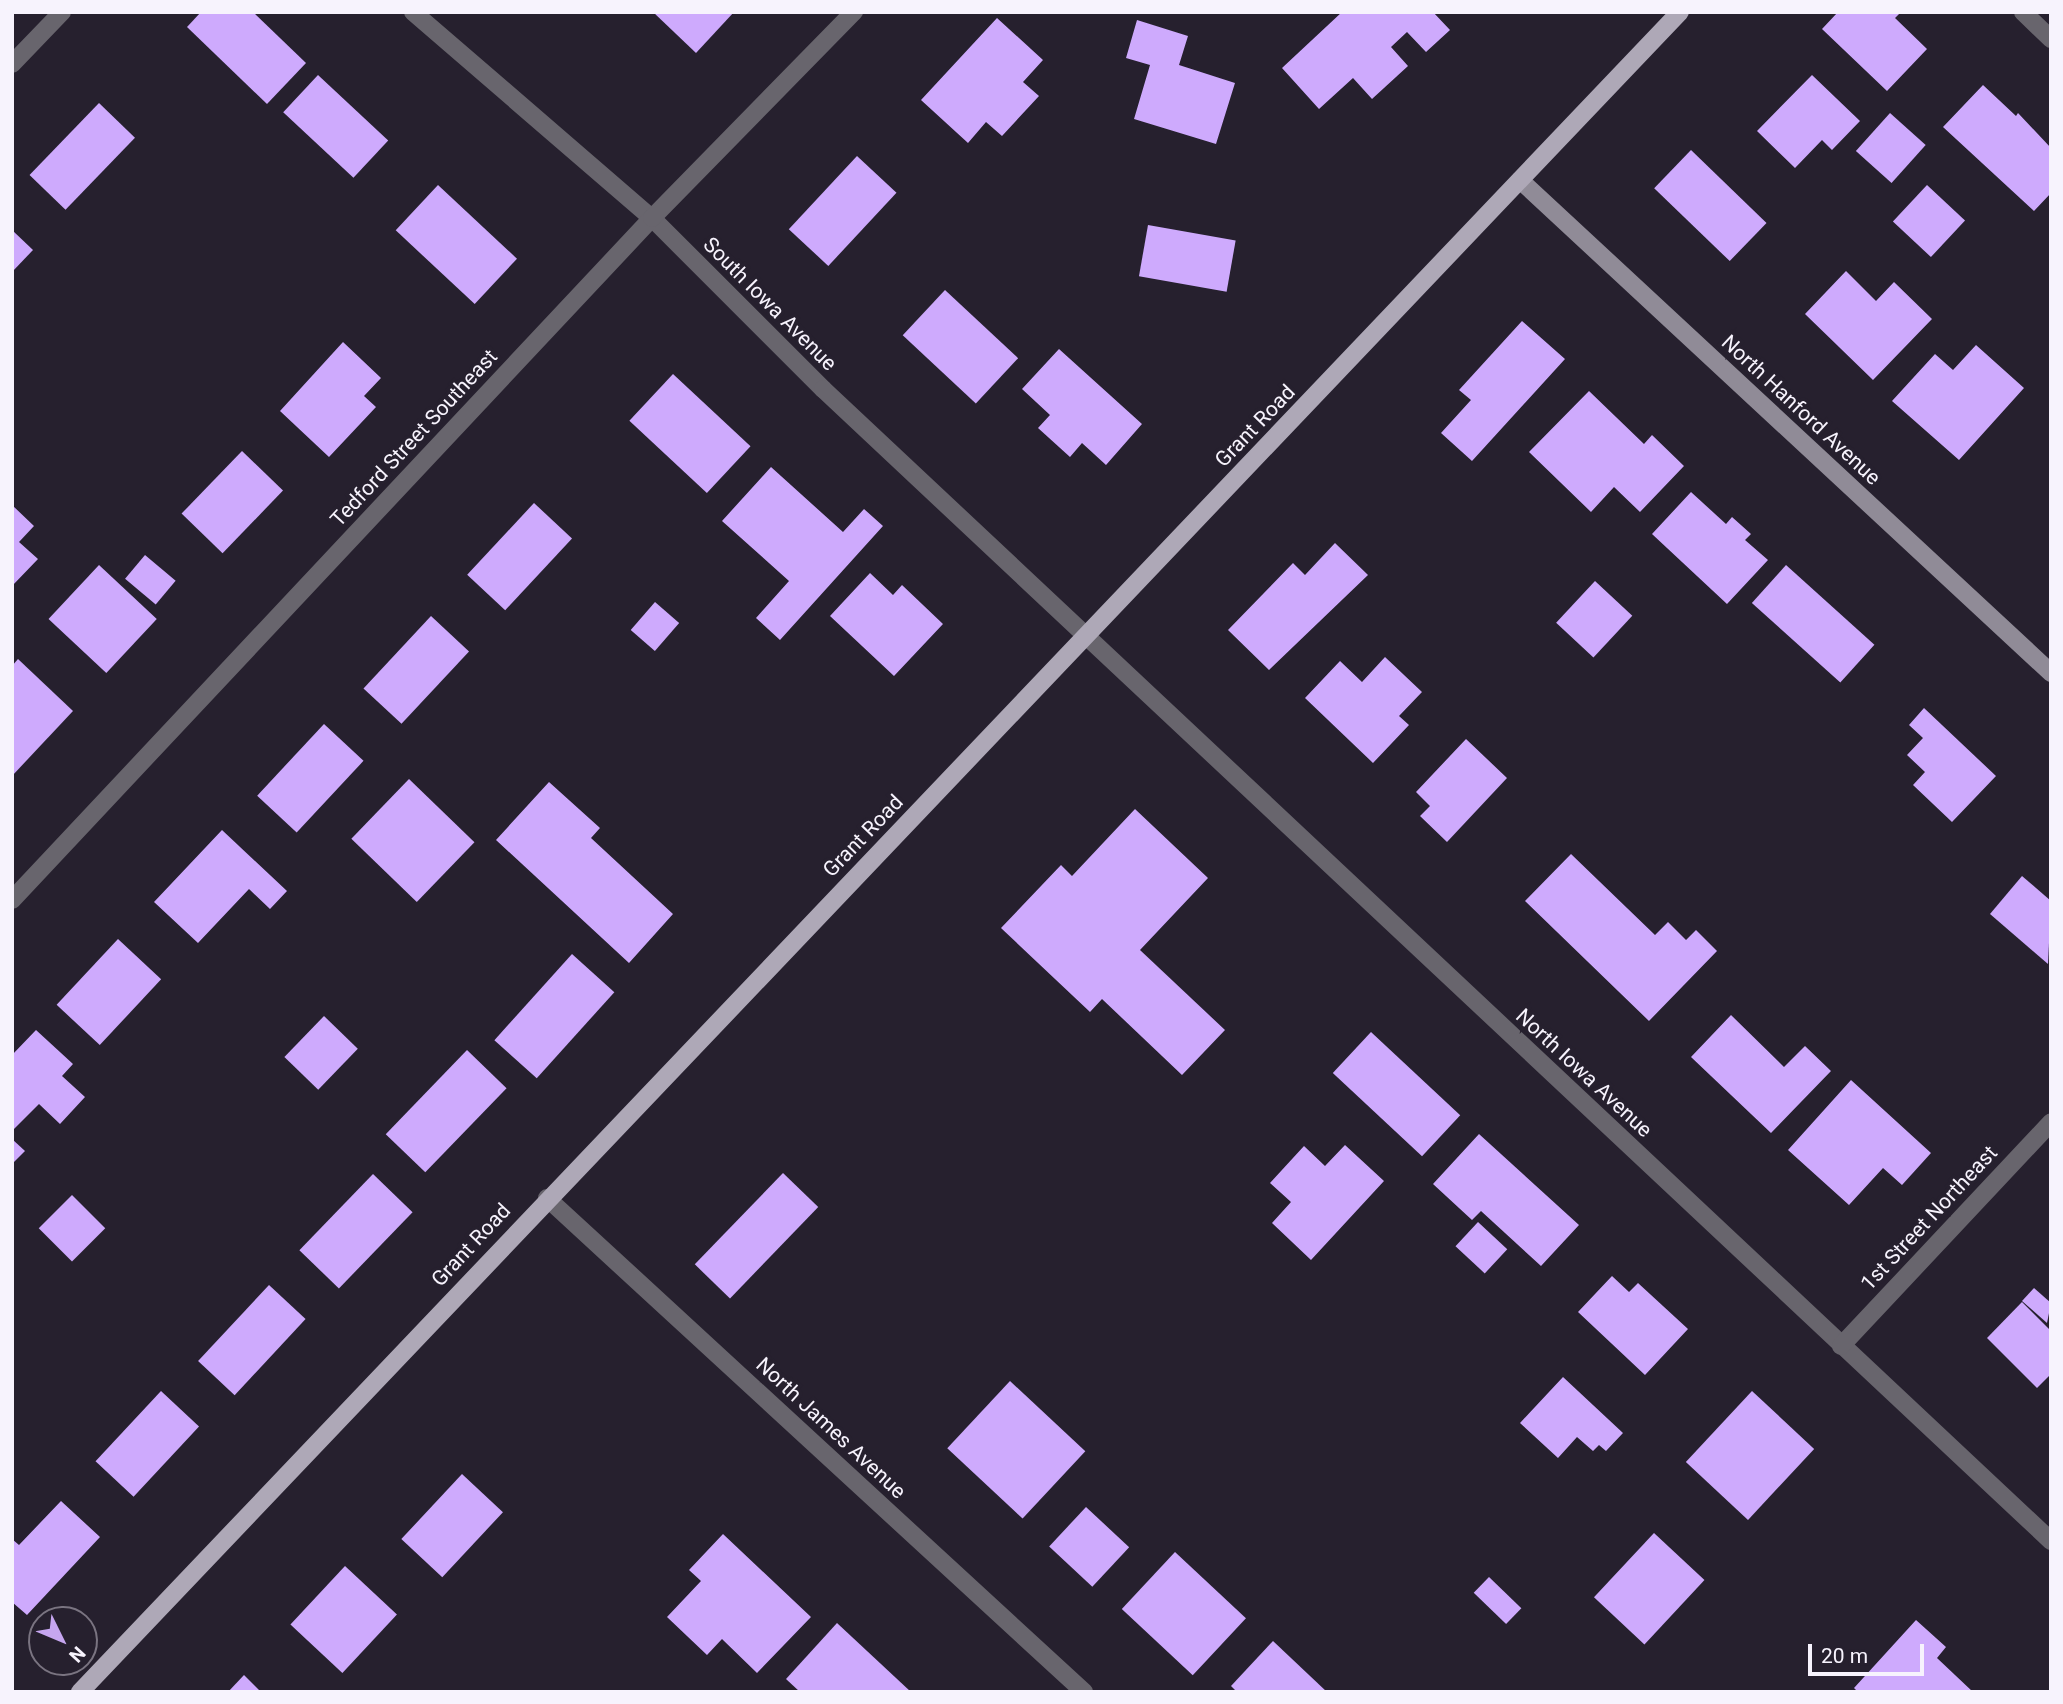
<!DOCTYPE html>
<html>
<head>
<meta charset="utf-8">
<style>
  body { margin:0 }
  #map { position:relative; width:2063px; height:1704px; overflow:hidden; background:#26202e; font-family:Roboto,sans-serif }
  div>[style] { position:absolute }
  .building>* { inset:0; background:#ceaafd; transform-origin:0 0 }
  .street>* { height:18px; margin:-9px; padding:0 9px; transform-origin:9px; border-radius:9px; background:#68656d }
  .secondary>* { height:18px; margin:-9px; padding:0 9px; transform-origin:9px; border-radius:9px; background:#908b97 }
  .primary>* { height:18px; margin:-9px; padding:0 9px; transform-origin:9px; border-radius:9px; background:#aea8b7 }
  span { translate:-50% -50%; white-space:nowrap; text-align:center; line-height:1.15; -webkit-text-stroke:7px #26202e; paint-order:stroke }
  .street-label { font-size:21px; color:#f7f3fd }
  .frame { position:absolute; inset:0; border:14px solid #f7f3fd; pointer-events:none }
  .north { position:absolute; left:28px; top:1606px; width:70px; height:70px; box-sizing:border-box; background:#26202e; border:2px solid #7a7481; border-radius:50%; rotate:133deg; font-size:19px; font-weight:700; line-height:28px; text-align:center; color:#f7f3fd }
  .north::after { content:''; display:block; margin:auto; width:24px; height:32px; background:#c6a6f0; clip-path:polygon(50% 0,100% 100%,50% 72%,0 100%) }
  .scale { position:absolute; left:1808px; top:1644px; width:116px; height:32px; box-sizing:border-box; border:4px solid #f7f3fd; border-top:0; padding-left:9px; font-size:21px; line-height:24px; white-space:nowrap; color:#f7f3fd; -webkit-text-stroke:5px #26202e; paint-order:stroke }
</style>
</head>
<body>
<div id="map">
  <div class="building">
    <i style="clip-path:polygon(201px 12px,253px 12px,306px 63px,267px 104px,187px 27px)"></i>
    <i style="clip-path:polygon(653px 12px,734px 12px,696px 53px)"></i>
    <i style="clip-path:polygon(1342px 12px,1433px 12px,1450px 30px,1426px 52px,1407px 32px,1391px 47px,1408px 66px,1372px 99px,1353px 78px,1319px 109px,1282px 68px)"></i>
    <i style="clip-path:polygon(1838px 12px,1901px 12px,1895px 18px,1927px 49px,1887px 91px,1822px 29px)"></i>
    <i style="clip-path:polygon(997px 18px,1043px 60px,1023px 82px,1039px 96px,1002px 136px,986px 122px,968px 143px,921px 100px)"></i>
    <i style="clip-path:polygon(1137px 20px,1188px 36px,1179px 65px,1235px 83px,1216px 144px,1134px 119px,1150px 65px,1126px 58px)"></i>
    <i style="left:318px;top:75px;width:96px;height:51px;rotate:43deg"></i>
    <i style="clip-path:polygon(1812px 75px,1860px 121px,1832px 150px,1822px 140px,1795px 168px,1757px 131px)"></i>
    <i style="clip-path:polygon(1983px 85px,2016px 116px,2018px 113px,2051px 148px,2051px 193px,2034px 211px,1943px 127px)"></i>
    <i style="left:99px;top:103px;width:50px;height:100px;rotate:44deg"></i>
    <i style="left:1890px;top:113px;width:48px;height:51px;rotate:42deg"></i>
    <i style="left:1691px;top:150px;width:105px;height:53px;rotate:44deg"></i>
    <i style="left:857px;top:156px;width:54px;height:100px;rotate:43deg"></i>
    <i style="left:438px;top:185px;width:108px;height:62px;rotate:43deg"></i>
    <i style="left:1927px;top:185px;width:52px;height:50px;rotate:43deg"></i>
    <i style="left:1148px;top:225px;width:89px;height:52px;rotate:10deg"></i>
    <i style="clip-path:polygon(12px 230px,33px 250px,12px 272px)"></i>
    <i style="clip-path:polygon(1846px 271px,1876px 301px,1894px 282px,1932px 319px,1873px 380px,1805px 314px)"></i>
    <i style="left:945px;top:290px;width:100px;height:62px;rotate:43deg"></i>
    <i style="clip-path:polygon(1522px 321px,1565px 359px,1472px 461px,1441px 433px,1471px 400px,1459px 390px)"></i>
    <i style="clip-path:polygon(343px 342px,381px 378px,364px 396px,376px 407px,329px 457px,280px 411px)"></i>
    <i style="clip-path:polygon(1976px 345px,2024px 388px,1959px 460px,1892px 401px,1935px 354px,1953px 370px)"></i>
    <i style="clip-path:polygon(1059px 349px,1142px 424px,1106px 465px,1082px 443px,1070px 457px,1038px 428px,1050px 415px,1022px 389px)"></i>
    <i style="left:673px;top:374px;width:106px;height:64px;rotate:43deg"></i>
    <i style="clip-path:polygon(1589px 391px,1644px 444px,1652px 435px,1684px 466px,1640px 512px,1614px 487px,1591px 512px,1529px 452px)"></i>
    <i style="left:242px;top:451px;width:57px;height:87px;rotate:44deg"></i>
    <i style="clip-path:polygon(771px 467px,843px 532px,864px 509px,883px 526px,780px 640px,756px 618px,789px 581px,722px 521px)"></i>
    <i style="clip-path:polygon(1691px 492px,1726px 524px,1732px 517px,1751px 534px,1745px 540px,1768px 560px,1727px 604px,1652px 534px)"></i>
    <i style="left:534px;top:503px;width:52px;height:98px;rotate:43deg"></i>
    <i style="clip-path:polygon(12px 505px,34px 526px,19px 542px,38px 559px,12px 586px)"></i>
    <i style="clip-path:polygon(1335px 543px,1368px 575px,1269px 670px,1228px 630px,1293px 563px,1305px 575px)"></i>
    <i style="left:145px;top:555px;width:40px;height:31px;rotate:40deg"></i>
    <i style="left:99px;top:565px;width:79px;height:74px;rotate:43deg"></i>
    <i style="left:1786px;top:565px;width:119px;height:51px;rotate:42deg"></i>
    <i style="clip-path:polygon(870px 573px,893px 595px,902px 585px,943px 624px,894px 676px,830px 616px)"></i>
    <i style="left:1595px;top:581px;width:51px;height:57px;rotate:43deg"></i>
    <i style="left:655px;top:602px;width:32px;height:37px;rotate:41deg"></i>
    <i style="left:431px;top:616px;width:52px;height:99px;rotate:43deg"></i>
    <i style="clip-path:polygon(1385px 657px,1422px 692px,1399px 716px,1409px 725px,1373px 763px,1305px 698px,1340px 661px,1362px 682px)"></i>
    <i style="clip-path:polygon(18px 659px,73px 711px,12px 776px,12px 666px)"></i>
    <i style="clip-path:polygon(1924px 708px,1996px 776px,1952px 822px,1913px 785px,1925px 772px,1907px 755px,1923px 738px,1909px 725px)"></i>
    <i style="left:324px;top:724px;width:54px;height:98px;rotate:43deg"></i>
    <i style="clip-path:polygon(1466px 739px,1507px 778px,1447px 842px,1420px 816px,1430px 806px,1416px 792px)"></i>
    <i style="left:409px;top:779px;width:91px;height:83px;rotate:44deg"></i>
    <i style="clip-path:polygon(549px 782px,600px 828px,591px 838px,673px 914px,629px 963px,496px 840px)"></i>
    <i style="clip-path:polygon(1135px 809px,1208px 878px,1140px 950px,1225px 1030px,1182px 1075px,1102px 999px,1090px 1012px,1001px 928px,1061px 865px,1072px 876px)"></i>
    <i style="clip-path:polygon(222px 830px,287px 891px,270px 909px,249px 889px,198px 943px,154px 902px)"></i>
    <i style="clip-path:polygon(1571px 854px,1655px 935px,1668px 922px,1686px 940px,1696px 930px,1717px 951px,1649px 1021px,1525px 901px)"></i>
    <i style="clip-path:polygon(2022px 876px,2051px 901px,2048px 964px,1990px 914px)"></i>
    <i style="left:118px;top:939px;width:59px;height:90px;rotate:43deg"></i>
    <i style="left:572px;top:954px;width:57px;height:116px;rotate:42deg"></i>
    <i style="clip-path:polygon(1731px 1015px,1784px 1067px,1805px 1046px,1831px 1071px,1771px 1133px,1691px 1057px)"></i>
    <i style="left:324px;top:1016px;width:47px;height:57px;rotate:44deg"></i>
    <i style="clip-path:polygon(36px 1030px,73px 1064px,62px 1076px,85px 1097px,60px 1124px,39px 1104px,12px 1131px,12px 1055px)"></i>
    <i style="left:1371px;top:1032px;width:122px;height:56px;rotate:43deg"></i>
    <i style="left:467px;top:1050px;width:55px;height:117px;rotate:44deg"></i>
    <i style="clip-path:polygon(1851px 1080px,1931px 1153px,1902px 1185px,1883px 1168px,1849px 1205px,1788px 1150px)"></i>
    <i style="clip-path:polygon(1479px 1134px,1579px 1225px,1541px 1266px,1481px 1211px,1472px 1220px,1433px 1184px)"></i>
    <i style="clip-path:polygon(12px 1139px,25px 1151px,12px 1164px)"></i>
    <i style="clip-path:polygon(1345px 1145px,1384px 1181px,1311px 1260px,1272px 1223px,1291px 1202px,1270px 1183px,1304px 1146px,1325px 1166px)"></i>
    <i style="left:783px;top:1173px;width:49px;height:127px;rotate:44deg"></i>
    <i style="left:373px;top:1174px;width:55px;height:106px;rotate:44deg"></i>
    <i style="left:72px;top:1195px;width:47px;height:47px;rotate:45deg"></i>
    <i style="left:1478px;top:1222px;width:40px;height:33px;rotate:43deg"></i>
    <i style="clip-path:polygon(1612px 1276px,1629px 1292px,1638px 1283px,1688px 1329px,1645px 1375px,1578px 1312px)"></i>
    <i style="left:269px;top:1285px;width:50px;height:104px;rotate:43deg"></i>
    <i style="clip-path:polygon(2034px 1288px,2051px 1303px,2047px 1323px,2022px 1301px)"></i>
    <i style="clip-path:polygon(2022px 1302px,2051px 1331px,2051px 1374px,2037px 1388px,1987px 1338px)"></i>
    <i style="clip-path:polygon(1563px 1377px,1623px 1433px,1606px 1451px,1599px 1445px,1593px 1451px,1577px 1437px,1558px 1458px,1520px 1423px)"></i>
    <i style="left:1010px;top:1381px;width:103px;height:92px;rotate:43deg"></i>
    <i style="left:161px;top:1391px;width:52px;height:96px;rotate:43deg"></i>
    <i style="left:1752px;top:1391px;width:85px;height:97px;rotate:43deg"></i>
    <i style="left:462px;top:1474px;width:56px;height:89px;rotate:43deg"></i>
    <i style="clip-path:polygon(61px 1501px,100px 1537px,27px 1615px,12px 1602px,12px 1539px,19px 1545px)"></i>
    <i style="left:1086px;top:1507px;width:59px;height:54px;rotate:43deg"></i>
    <i style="left:1654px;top:1533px;width:69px;height:88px;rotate:43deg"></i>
    <i style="clip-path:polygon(723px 1534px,811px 1617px,757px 1673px,722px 1639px,707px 1655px,667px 1617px,701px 1581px,689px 1570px)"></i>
    <i style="left:1175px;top:1552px;width:97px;height:78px;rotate:43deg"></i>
    <i style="left:345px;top:1566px;width:71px;height:80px;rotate:43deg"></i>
    <i style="left:1489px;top:1577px;width:45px;height:22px;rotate:44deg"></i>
    <i style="clip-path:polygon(1916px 1620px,1946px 1647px,1937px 1658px,1973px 1692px,1858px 1692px,1854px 1688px)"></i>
    <i style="clip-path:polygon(837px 1623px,911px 1692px,800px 1692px,786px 1679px)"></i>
    <i style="clip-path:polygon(1273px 1641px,1327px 1692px,1237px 1692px,1231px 1686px)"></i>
    <i style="clip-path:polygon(244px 1675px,261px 1692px,228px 1692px)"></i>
  </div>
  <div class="street">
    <i style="left:413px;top:12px;width:316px;rotate:40.8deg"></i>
    <i style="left:652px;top:218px;width:242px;rotate:45deg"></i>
    <i style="left:823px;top:389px;width:1684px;rotate:43.17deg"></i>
    <i style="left:2023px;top:12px;width:39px;rotate:44deg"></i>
    <i style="left:12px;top:64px;width:72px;rotate:-46.1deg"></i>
    <i style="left:12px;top:900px;width:935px;rotate:-46.82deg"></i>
    <i style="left:652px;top:218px;width:289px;rotate:-45.6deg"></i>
    <i style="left:547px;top:1198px;width:730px;rotate:42.61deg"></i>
    <i style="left:1841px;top:1346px;width:307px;rotate:-46.8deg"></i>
  </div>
  <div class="secondary">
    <i style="left:1520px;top:180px;width:725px;rotate:42.87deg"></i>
  </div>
  <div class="primary">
    <i style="left:80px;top:1692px;width:2320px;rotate:-46.4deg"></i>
  </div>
  <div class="street-label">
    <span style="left:770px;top:304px;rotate:45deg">South Iowa Avenue</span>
    <span style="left:1801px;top:410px;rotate:43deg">North Hanford Avenue</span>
    <span style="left:1255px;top:426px;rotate:-46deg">Grant Road</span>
    <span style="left:414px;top:438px;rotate:-47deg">Tedford Street Southeast</span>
    <span style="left:863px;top:836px;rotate:-46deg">Grant Road</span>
    <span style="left:1584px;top:1073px;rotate:43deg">North Iowa Avenue</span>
    <span style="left:1929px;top:1218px;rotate:-47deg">1st Street Northeast</span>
    <span style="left:471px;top:1245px;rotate:-47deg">Grant Road</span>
    <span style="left:831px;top:1428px;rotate:43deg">North James Avenue</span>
  </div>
  <div class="frame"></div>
  <div class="north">N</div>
  <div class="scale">20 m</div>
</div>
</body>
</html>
